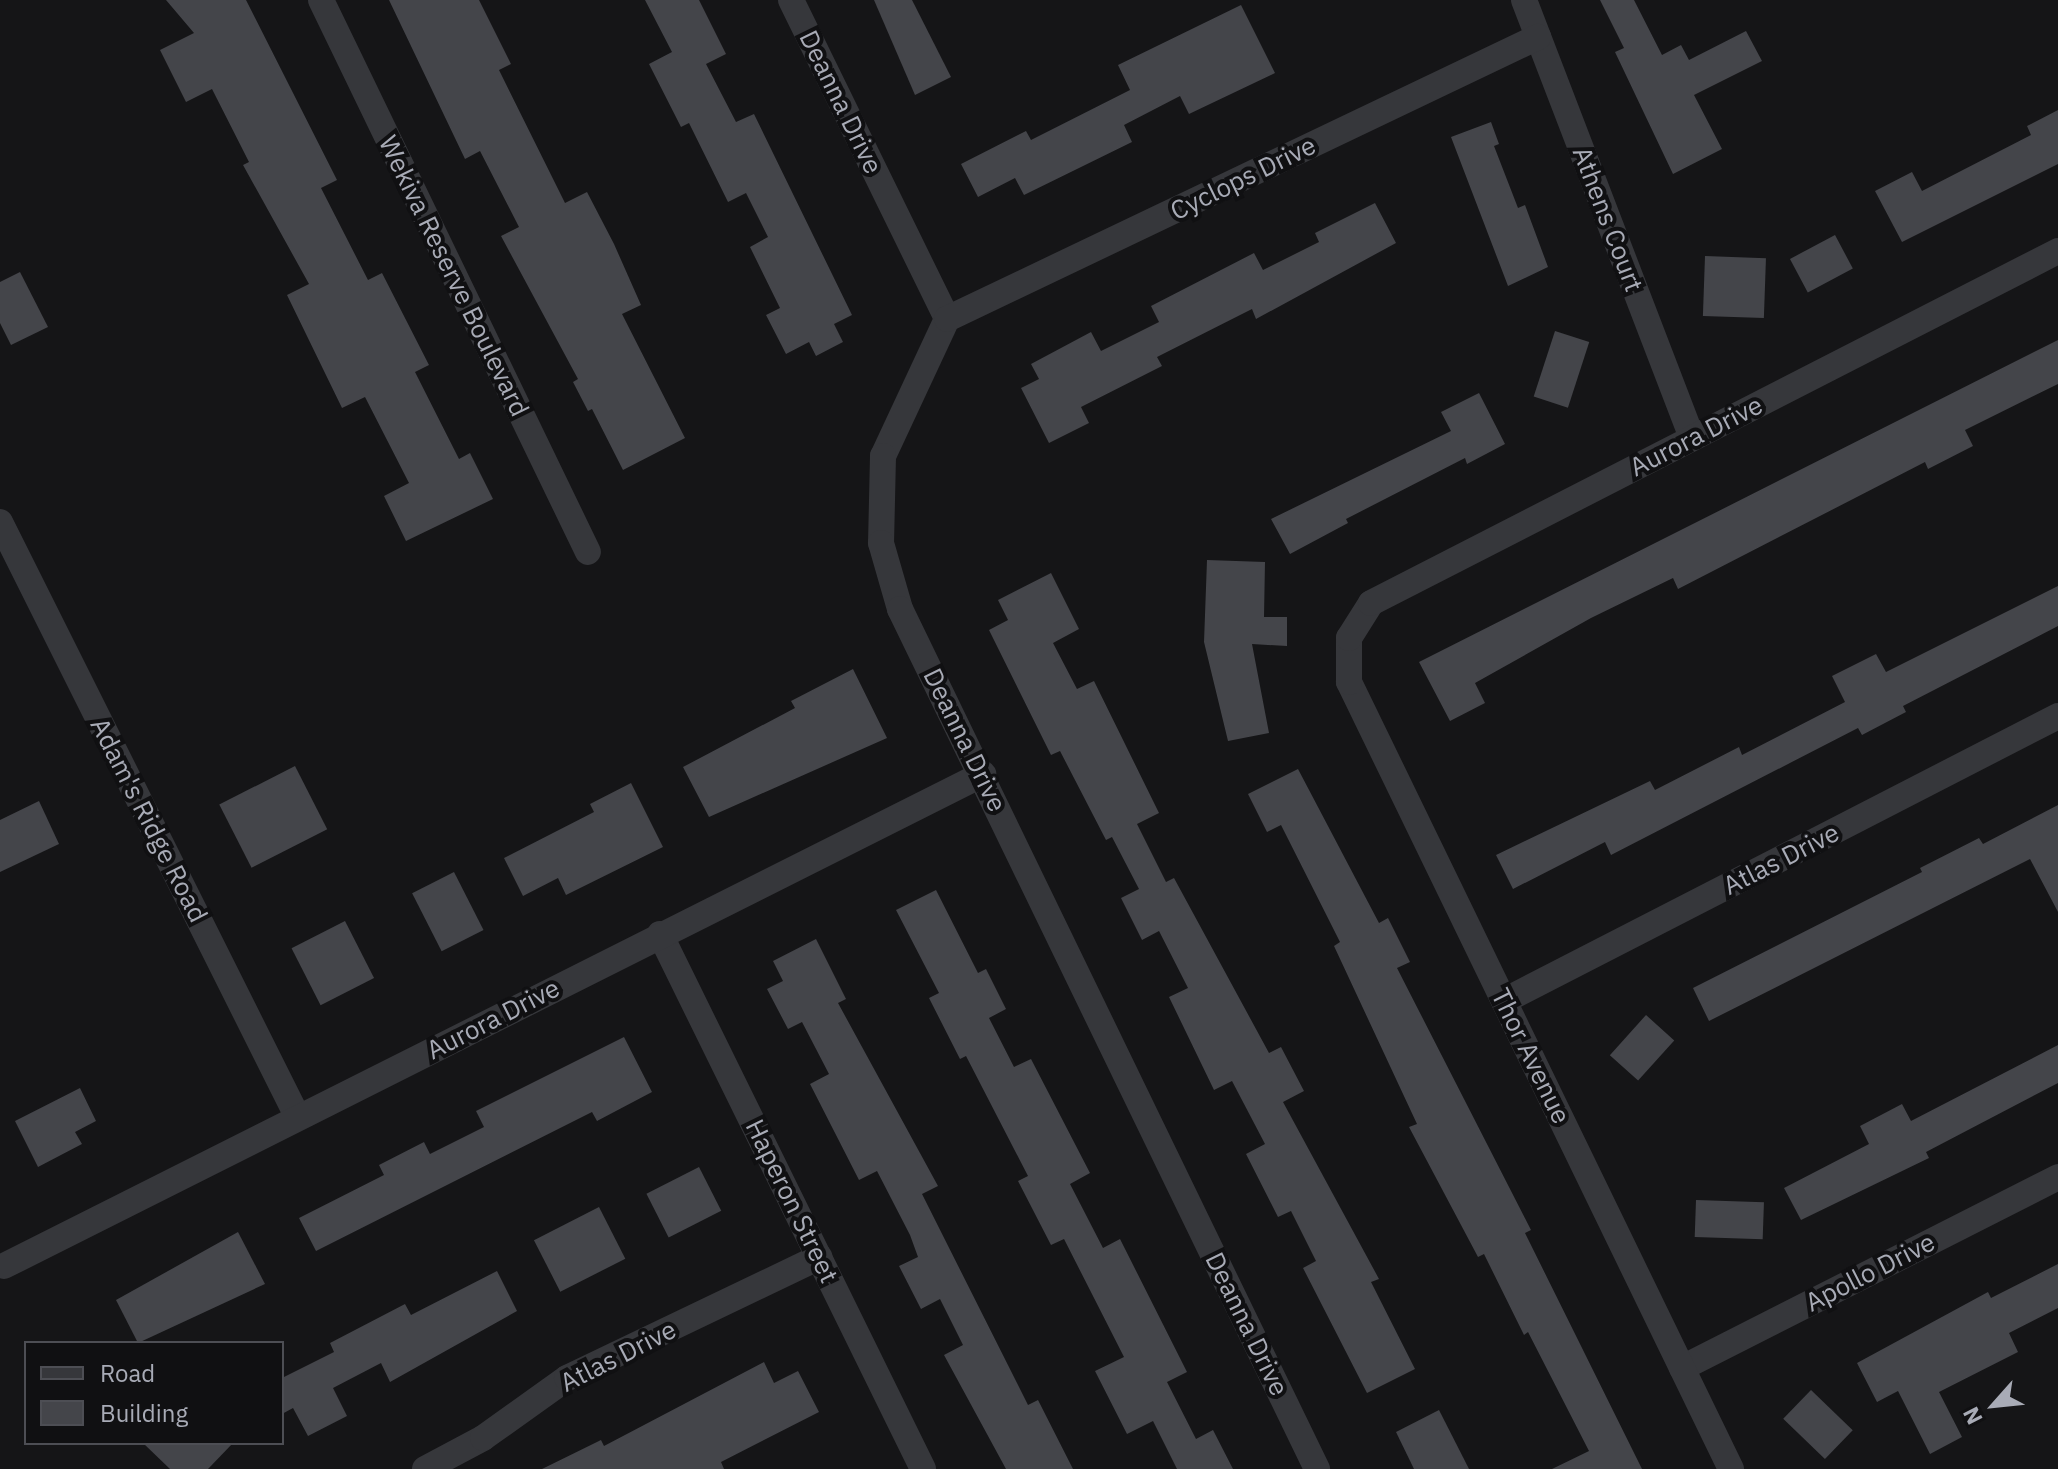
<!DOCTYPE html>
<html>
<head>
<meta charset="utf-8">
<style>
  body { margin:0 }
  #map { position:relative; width:2058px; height:1469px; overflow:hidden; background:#151517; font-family:"IBM Plex Sans",sans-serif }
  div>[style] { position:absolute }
  .building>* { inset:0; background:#44454a; transform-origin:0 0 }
  .street>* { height:26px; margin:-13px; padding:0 13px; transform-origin:13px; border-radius:13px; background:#36373b }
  span { translate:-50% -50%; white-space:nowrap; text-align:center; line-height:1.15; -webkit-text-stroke:8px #101012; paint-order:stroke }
  .street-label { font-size:26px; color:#a8abb6 }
  .legend { position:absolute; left:24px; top:1341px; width:260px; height:104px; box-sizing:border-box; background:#101012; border:2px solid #4d4e54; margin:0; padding:10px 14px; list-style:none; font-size:24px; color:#a8abb6 }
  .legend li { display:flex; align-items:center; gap:16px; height:40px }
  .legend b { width:40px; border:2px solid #4d4e54 }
  .north { position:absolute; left:1954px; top:1365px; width:80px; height:80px; -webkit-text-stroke:6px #101012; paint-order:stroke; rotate:243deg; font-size:22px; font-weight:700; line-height:32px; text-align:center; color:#a8abb6 }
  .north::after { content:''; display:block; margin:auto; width:28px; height:36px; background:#a8abb6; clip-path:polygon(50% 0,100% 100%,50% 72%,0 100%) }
</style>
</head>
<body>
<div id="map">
  <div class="building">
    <i style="clip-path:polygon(166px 0,246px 0,337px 180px,321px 188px,368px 280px,382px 273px,429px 365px,415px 372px,459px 459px,470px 453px,493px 499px,406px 541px,384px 496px,409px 483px,365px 397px,342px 408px,287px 295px,309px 284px,243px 165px,249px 162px,212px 89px,186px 102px,160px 50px,194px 33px)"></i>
    <i style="clip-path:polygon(389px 0,479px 0,511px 64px,499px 70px,565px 203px,587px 192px,614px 244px,641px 305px,622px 314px,685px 438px,623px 470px,592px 409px,588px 411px,573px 382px,578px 379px,501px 236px,519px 227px,480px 151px,465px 159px)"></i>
    <i style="clip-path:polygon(645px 0,699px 0,726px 54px,706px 64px,736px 122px,754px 114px,852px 315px,834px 324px,843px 342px,816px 356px,809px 342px,786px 354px,766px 315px,780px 308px,750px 247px,768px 237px,746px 193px,728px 202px,689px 123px,681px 127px,649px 64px,672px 52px)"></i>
    <i style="clip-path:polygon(874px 0,912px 0,951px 77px,915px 95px)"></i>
    <i style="clip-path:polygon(1600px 0,1634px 0,1662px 55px,1681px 45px,1689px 60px,1746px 31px,1762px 61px,1694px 95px,1722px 149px,1673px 174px,1615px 52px,1624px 48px)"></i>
    <i style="clip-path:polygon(1241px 5px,1275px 73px,1189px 114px,1180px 96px,1124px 125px,1132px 142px,1024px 195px,1015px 178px,978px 197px,961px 164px,1026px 131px,1031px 140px,1130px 90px,1118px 65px)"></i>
    <i style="clip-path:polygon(2058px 110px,2058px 164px,1902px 242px,1875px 191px,1912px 172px,1922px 191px,2031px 135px,2027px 126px)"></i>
    <i style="clip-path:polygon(1491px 122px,1499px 144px,1494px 146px,1518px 208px,1525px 205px,1548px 267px,1508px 286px,1451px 137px)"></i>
    <i style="clip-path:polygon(1375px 203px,1396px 243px,1256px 319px,1252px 309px,1157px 357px,1162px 366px,1081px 407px,1089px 423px,1049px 443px,1021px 388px,1039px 379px,1031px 364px,1091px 332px,1101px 351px,1159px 322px,1151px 306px,1254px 253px,1263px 270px,1319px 242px,1315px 233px)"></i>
    <i style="left:1835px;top:235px;width:38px;height:51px;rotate:62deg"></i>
    <i style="left:1705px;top:256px;width:61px;height:60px;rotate:2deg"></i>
    <i style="clip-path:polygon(20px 272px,48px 327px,11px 345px,0 323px,0 282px)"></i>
    <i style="left:1555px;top:331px;width:36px;height:69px;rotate:18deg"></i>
    <i style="clip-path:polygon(2058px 340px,2058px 384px,1965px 430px,1973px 446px,1928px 469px,1925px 462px,1678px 589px,1673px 578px,1591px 618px,1475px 683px,1485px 703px,1450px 721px,1419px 662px)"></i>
    <i style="clip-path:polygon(1479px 393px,1505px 444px,1467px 464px,1465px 458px,1346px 519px,1348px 523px,1290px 554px,1271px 519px,1451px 431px,1441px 412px)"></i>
    <i style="clip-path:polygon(1207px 560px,1265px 562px,1264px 617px,1287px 617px,1287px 646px,1252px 644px,1269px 733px,1228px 741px,1204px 642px)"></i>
    <i style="clip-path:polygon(1051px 573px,1079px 629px,1053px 643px,1077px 689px,1094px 681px,1159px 813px,1137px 824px,1166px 882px,1174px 878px,1269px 1053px,1281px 1047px,1304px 1091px,1283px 1102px,1379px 1279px,1371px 1282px,1415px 1369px,1367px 1393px,1303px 1268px,1316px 1261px,1291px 1211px,1278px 1217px,1246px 1154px,1265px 1144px,1232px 1081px,1214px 1090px,1169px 997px,1188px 988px,1159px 931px,1142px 940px,1121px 898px,1139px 889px,1112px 837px,1106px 840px,1060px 751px,1051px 755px,989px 630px,1008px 620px,998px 600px)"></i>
    <i style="clip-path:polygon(2058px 586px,2058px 626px,1903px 706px,1906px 712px,1862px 735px,1858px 728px,1611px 855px,1605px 842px,1513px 889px,1496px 855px,1650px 781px,1655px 790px,1739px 747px,1742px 755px,1845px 702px,1832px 676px,1876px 654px,1886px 672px)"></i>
    <i style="clip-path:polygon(853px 669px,887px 738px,709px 817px,683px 767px,795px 708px,791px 701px)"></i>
    <i style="left:295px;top:766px;width:71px;height:85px;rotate:63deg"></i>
    <i style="clip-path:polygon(1298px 769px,1379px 923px,1388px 918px,1410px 962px,1397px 968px,1531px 1230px,1525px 1233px,1642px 1469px,1552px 1469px,1589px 1451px,1528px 1332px,1524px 1335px,1484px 1254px,1478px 1257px,1409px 1127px,1417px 1124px,1334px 946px,1340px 942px,1281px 825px,1267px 832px,1248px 794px)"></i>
    <i style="clip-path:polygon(631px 783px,663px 847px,566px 895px,558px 878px,523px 896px,504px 858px,594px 812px,590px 804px)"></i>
    <i style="clip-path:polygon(39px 801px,59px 844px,0 872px,0 820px)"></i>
    <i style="clip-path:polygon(2058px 805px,2058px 912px,2030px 859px,1709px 1021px,1693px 988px,1922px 872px,1920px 868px,1979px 838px,1983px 844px)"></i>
    <i style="left:454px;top:872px;width:65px;height:47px;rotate:63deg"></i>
    <i style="clip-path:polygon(936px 890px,978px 973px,986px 969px,1006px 1009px,989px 1018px,1014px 1067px,1031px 1059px,1090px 1173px,1070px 1184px,1103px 1248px,1120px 1239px,1187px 1372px,1167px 1382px,1196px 1439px,1213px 1430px,1233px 1469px,1177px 1469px,1153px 1421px,1127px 1434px,1095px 1371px,1124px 1357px,1064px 1239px,1051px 1245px,1018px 1181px,1028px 1176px,966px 1056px,960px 1059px,929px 998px,939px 993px,896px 910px)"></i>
    <i style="left:345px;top:921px;width:64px;height:60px;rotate:63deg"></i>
    <i style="clip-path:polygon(816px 939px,846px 999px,838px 1003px,938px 1186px,922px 1194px,1028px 1405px,1038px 1400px,1073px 1469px,1006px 1469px,944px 1355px,963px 1345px,940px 1299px,921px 1309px,899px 1266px,918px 1257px,910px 1235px,877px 1171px,859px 1180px,810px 1084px,829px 1074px,802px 1022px,788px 1029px,767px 989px,783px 981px,773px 961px)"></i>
    <i style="left:1646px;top:1015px;width:38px;height:54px;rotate:42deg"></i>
    <i style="clip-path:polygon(624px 1037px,652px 1092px,597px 1121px,592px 1112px,316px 1251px,299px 1218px,384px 1175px,379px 1165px,424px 1142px,430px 1154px,484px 1127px,476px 1111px)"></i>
    <i style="clip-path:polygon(2058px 1045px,2058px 1083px,1926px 1152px,1929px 1158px,1801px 1220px,1784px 1188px,1869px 1144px,1860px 1126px,1902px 1104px,1911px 1121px)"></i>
    <i style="clip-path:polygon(80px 1088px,96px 1121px,75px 1132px,82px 1144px,38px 1167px,15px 1121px)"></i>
    <i style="left:699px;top:1167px;width:49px;height:59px;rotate:63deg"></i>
    <i style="left:1696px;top:1200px;width:68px;height:37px;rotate:2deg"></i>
    <i style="left:599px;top:1207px;width:58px;height:73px;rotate:63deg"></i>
    <i style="clip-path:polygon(238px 1232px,265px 1284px,138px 1343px,116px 1300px)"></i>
    <i style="clip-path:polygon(2058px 1264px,2058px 1308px,2009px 1333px,2018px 1352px,1939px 1392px,1962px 1437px,1930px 1454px,1898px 1391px,1877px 1402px,1857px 1363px,1988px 1292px,1991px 1298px)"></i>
    <i style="clip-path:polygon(497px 1271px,517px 1311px,390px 1382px,381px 1363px,333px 1388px,347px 1416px,308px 1436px,293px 1408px,282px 1414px,282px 1378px,334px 1352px,330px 1343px,405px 1304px,411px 1315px)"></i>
    <i style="clip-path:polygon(764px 1362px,774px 1383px,798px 1371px,819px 1412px,721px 1462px,724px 1469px,542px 1469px,601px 1440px,604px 1446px)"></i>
    <i style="left:1811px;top:1390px;width:58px;height:40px;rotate:44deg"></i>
    <i style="clip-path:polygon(1439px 1410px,1469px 1469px,1414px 1469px,1396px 1432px)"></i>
    <i style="clip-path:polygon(143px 1443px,233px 1443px,208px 1469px,170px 1469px)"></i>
  </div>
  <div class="street">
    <i style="left:321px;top:0;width:613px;rotate:64.19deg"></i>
    <i style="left:791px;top:0;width:355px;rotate:63.9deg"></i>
    <i style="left:1524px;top:0;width:469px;rotate:69deg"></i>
    <i style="left:947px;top:319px;width:151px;rotate:115deg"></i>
    <i style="left:883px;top:456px;width:87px;rotate:91.3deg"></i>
    <i style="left:881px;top:543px;width:69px;rotate:73.9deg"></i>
    <i style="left:900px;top:609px;width:956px;rotate:64.13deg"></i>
    <i style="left:947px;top:319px;width:655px;rotate:-25.51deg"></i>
    <i style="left:0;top:522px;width:666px;rotate:63.43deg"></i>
    <i style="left:660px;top:934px;width:596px;rotate:63.82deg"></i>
    <i style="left:1504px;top:1001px;width:623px;rotate:-27.22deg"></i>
    <i style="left:4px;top:1266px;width:1096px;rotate:-26.68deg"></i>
    <i style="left:1682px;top:1368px;width:422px;rotate:-26.9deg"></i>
    <i style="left:425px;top:1469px;width:66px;rotate:-28.1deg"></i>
    <i style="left:483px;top:1438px;width:103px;rotate:-35.5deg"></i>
    <i style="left:567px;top:1378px;width:280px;rotate:-25.6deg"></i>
    <i style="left:1731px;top:1469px;width:875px;rotate:-115.89deg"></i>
    <i style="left:1349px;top:682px;width:44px;rotate:-90deg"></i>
    <i style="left:1349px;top:638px;width:41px;rotate:-57.8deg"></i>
    <i style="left:1371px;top:603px;width:772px;rotate:-27.13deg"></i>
  </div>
  <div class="street-label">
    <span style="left:841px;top:102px;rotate:64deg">Deanna Drive</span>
    <span style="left:1243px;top:178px;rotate:-26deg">Cyclops Drive</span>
    <span style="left:1608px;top:219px;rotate:69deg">Athens Court</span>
    <span style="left:454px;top:276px;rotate:64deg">Wekiva Reserve Boulevard</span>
    <span style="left:1696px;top:436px;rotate:-27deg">Aurora Drive</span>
    <span style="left:965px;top:740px;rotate:64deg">Deanna Drive</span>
    <span style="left:149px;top:820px;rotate:63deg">Adam's Ridge Road</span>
    <span style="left:1781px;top:859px;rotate:-27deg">Atlas Drive</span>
    <span style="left:493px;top:1019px;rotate:-27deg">Aurora Drive</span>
    <span style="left:1531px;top:1056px;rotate:64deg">Thor Avenue</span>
    <span style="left:792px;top:1201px;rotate:64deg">Haperon Street</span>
    <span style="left:1870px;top:1272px;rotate:-27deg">Apollo Drive</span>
    <span style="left:1247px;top:1324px;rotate:64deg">Deanna Drive</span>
    <span style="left:618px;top:1356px;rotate:-27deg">Atlas Drive</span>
  </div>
  <ul class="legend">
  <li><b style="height:10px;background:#36373b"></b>Road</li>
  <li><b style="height:22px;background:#44454a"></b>Building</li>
  </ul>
  <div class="north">N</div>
</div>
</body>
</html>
